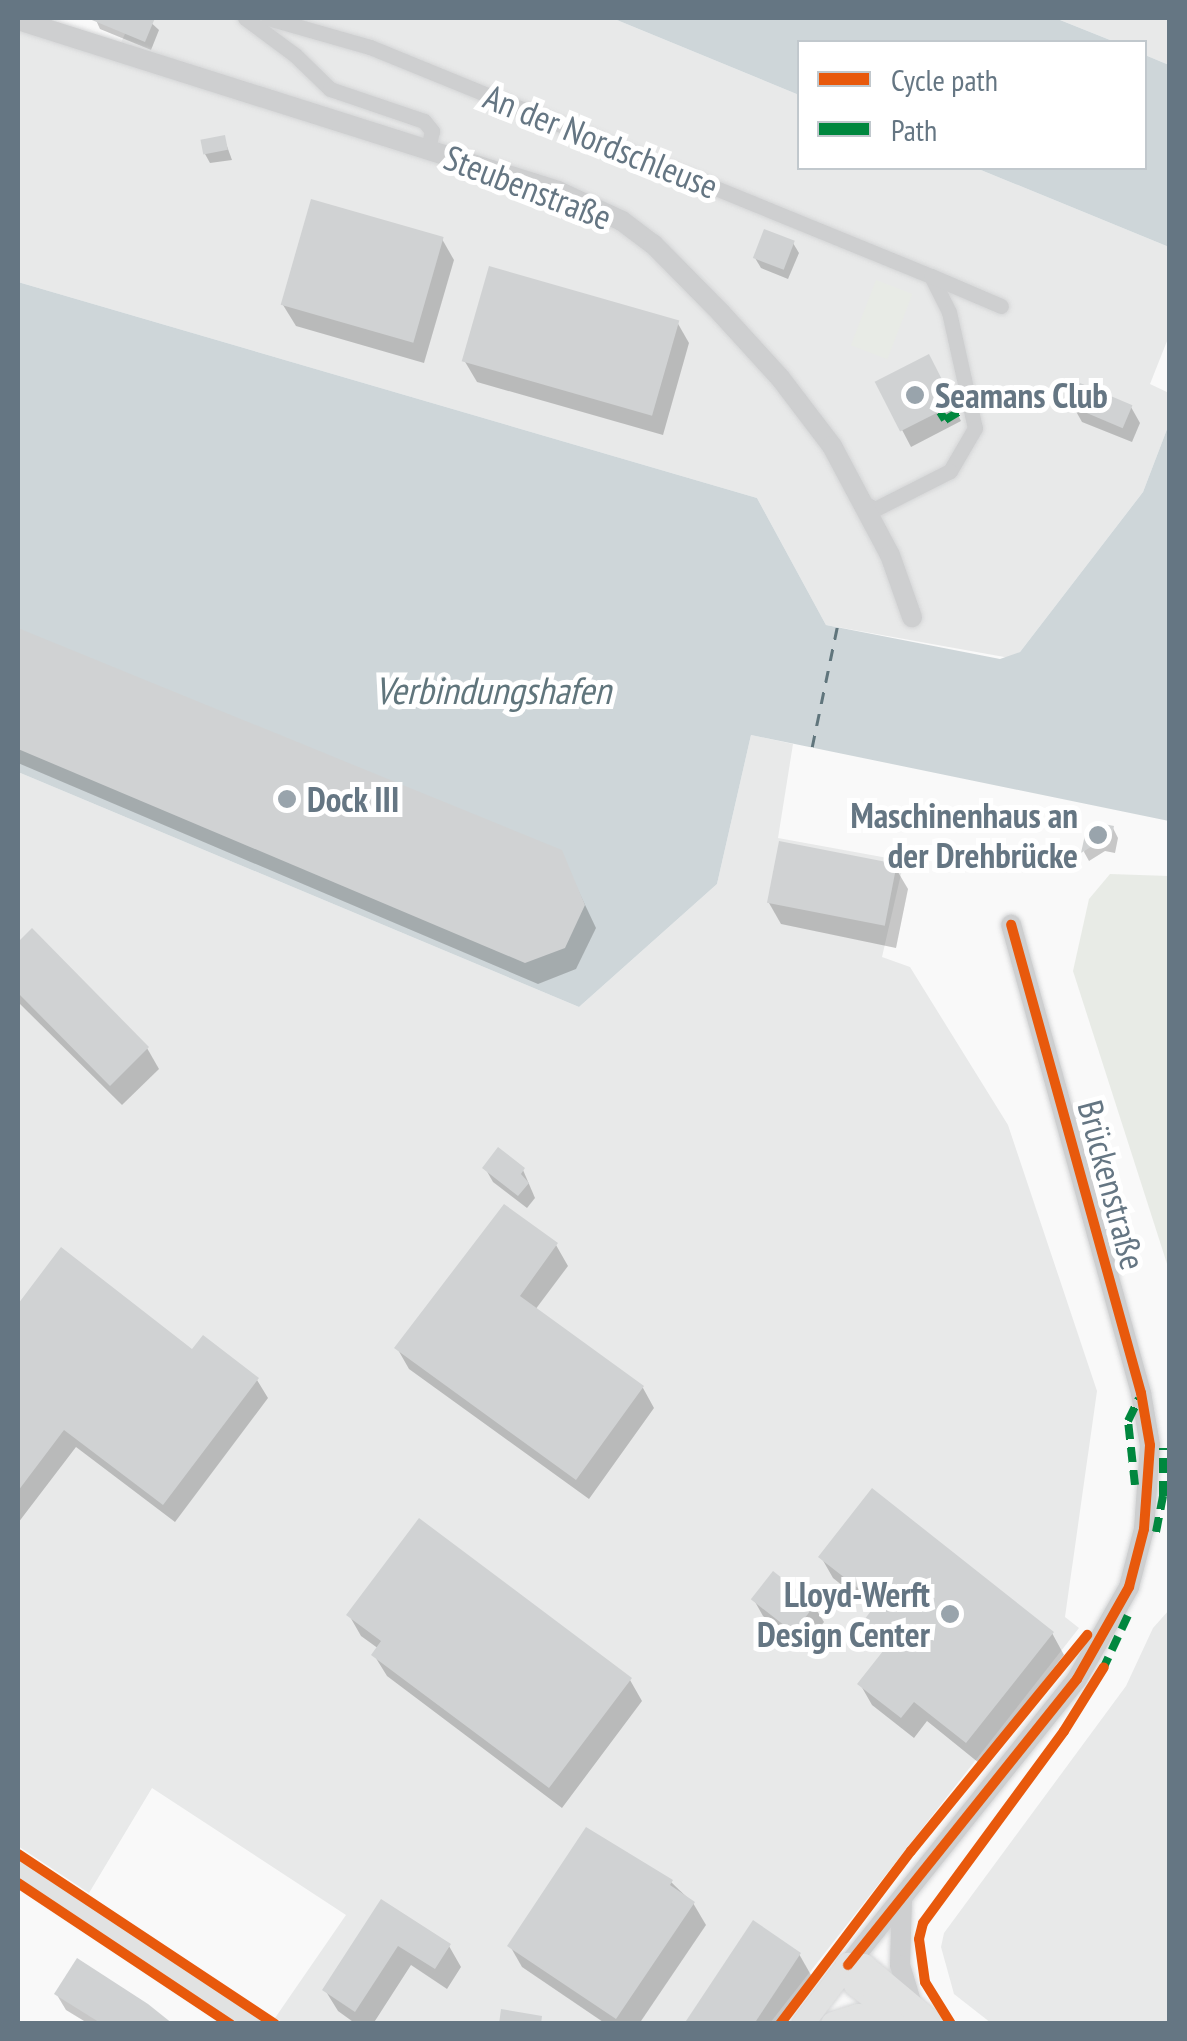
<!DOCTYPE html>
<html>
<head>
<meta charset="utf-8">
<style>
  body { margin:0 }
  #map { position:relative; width:1187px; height:2041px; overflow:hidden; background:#f9f9f9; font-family:"PT Sans Narrow",sans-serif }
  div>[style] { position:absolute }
  .built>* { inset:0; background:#e8e9e9 }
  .green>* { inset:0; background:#e8ebe6; transform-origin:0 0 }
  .water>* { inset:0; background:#ced6d9 }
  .shadow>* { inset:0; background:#0003 }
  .ferry>* { height:2.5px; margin-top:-1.25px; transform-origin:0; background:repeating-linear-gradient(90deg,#60757c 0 12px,transparent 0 22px) }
  .building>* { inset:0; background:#d0d2d3; transform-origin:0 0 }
  .roads { filter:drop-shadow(0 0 2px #d5d6d7) drop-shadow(0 0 2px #d5d6d7) }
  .minor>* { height:15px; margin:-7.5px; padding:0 7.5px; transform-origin:7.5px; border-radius:7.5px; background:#cecfd0 }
  .tertiary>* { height:20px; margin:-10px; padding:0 10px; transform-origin:10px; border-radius:10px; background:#cecfd0 }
  .secondary>* { height:22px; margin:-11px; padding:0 11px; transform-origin:11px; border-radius:11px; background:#e1e2e2 }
  .primary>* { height:25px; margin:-12.5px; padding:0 12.5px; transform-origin:12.5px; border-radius:12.5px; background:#e1e2e2 }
  .quiet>* { height:8px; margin-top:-4px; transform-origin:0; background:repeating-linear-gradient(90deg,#00873e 0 15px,transparent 0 23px) }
  .cycleway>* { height:10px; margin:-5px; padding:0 5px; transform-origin:5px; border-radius:5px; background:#e8590c }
  .dots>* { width:28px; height:28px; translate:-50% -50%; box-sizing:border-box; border:5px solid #fff; border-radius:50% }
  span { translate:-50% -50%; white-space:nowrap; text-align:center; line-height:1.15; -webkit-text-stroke:10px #fff; paint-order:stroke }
  .street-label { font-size:35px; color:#657683 }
  .poi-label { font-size:35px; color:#657683; font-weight:700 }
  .left { translate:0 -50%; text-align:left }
  .right { translate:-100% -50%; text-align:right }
  .water-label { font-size:38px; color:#60757c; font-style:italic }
  .frame { position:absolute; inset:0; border:20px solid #657683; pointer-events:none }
  .legend { position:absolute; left:797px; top:40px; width:350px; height:130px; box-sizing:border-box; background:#fff; border:2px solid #c1c8cd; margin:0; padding:12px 18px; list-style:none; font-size:30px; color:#657683 }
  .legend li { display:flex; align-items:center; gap:20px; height:50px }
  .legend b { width:50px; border:2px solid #c1c8cd }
</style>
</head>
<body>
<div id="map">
  <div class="built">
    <i style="clip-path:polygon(18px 18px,120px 45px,132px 18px,612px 18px,799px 95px,800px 168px,976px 168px,1169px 247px,1169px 336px,1150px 384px,1169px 393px,1169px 424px,1143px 492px,1020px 652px,1010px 658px,826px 625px,757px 498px,18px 282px)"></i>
    <i style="clip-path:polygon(1055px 18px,1169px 18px,1169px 65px,1145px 55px,1144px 42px,1115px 42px)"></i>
    <i style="clip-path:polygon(751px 735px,793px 744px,778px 838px,904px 861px,882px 957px,910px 967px,1008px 1125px,1097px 1391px,1065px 1617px,1079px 1628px,770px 2023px,284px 2023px,275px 2018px,346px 1915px,152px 1788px,89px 1893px,18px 1846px,18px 772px,579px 1007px,717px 884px)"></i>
    <i style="clip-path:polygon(1169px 1610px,1169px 2023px,991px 2023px,954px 1994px,941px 1947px,944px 1933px,1126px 1686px,1153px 1628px)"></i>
  </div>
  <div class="green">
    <i style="left:876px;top:280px;width:39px;height:70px;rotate:21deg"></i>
    <i style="clip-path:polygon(1110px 874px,1169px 876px,1169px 1270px,1073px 971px,1089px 899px)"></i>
  </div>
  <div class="water">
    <i style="clip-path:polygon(612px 18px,1055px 18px,1115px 42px,800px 42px,799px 95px)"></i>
    <i style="clip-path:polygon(1145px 55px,1169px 65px,1169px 247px,976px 168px,1144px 168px)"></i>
    <i style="clip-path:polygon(18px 282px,757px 498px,826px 625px,1000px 659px,1020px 652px,1143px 492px,1169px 424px,1169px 821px,751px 735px,717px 884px,579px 1007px,18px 772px)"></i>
  </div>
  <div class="shadow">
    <i style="clip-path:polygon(95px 18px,146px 18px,159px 30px,151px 50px,100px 29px)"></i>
    <i style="clip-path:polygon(224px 138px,232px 160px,210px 163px,205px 154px)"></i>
    <i style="clip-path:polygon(442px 239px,454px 260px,424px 363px,296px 326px,283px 305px)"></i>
    <i style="clip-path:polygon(793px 243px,799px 253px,788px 279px,761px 268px,755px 258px)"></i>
    <i style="clip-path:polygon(677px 322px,689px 343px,663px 435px,477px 382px,464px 360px)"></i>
    <i style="clip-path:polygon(937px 373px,961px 421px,911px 447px,877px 382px)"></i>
    <i style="clip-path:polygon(1073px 406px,1131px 407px,1140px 423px,1132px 442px,1082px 422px)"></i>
    <i style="clip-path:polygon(18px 630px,560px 852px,596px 928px,576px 969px,538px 984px,18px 763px)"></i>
    <i style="clip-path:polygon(1113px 828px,1118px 838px,1115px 853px,1105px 851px,1089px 861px,1084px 852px,1088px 833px)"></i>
    <i style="clip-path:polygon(895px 867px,908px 889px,896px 948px,781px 924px,769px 903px)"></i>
    <i style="clip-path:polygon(32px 932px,147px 1048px,159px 1069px,122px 1105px,18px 1002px,18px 946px)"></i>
    <i style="clip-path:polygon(485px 1168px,523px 1170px,535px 1198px,527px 1208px,493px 1182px)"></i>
    <i style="clip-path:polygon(556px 1245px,568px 1266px,535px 1310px,643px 1388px,654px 1408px,589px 1499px,409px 1369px,397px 1348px)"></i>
    <i style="clip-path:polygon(62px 1250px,193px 1352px,257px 1380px,268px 1398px,175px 1522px,76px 1447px,18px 1523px,18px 1309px)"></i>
    <i style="clip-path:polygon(821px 1557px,1052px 1633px,1064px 1655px,979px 1763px,927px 1721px,914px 1738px,872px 1705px,860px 1684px,885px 1653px,864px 1624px,874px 1611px,833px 1578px)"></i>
    <i style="clip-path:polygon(754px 1600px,814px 1606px,824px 1622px,804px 1647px,763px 1616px)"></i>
    <i style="clip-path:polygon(349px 1615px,630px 1680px,642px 1701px,562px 1808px,387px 1676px,374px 1655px,379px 1649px,361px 1636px)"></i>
    <i style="clip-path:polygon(671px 1882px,693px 1903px,706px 1925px,639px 2024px,606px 2024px,522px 1967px,510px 1946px)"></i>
    <i style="clip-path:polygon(382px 1902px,449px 1946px,461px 1967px,447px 1989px,411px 1965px,373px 2024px,356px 2024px,338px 2011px,325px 1990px)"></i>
    <i style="clip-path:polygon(799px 1954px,811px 1975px,779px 2024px,687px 2024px)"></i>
    <i style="clip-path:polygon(57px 1995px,170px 2024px,89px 2024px,66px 2010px)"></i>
  </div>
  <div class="ferry">
    <i style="left:812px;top:747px;width:123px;rotate:-78.2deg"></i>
  </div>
  <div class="building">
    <i style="clip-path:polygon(87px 18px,155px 18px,145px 42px)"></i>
    <i style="left:225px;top:135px;width:15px;height:25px;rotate:79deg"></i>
    <i style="left:311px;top:199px;width:138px;height:110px;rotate:16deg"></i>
    <i style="left:764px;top:229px;width:33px;height:31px;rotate:21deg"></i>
    <i style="left:489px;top:266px;width:198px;height:99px;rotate:16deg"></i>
    <i style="left:929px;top:354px;width:56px;height:61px;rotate:63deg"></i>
    <i style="left:1080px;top:383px;width:57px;height:25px;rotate:23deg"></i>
    <i style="clip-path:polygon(18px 628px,562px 850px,585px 905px,565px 948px,525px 963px,18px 749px)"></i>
    <i style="clip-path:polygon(1093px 822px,1114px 826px,1110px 844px,1099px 842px,1081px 853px,1086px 830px,1091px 831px)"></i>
    <i style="left:779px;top:841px;width:120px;height:63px;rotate:11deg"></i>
    <i style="clip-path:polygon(32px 928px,149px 1047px,110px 1086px,18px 993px,18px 942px)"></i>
    <i style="clip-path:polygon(498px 1147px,525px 1168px,521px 1174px,529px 1183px,518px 1196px,482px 1168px)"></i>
    <i style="clip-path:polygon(504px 1204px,558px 1243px,520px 1296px,644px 1386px,576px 1480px,394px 1348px)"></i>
    <i style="clip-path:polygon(61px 1247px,192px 1349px,203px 1335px,259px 1378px,163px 1505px,64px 1430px,18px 1491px,18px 1304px)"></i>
    <i style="clip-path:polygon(872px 1488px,1054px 1632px,966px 1743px,914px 1702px,901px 1718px,857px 1684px,887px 1646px,861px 1624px,877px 1603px,818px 1557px)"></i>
    <i style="clip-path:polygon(419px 1518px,632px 1678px,549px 1788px,371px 1655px,381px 1641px,346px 1615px)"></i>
    <i style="left:773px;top:1571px;width:54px;height:36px;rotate:38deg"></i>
    <i style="clip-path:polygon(586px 1827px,673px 1880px,670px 1885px,695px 1902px,616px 2019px,507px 1946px)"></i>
    <i style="clip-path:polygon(381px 1899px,451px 1944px,435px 1969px,398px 1946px,355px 2012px,322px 1990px)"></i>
    <i style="clip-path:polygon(753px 1920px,801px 1953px,754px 2024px,684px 2024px)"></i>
    <i style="clip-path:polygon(77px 1958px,148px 2004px,173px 2024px,102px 2024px,54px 1994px)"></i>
    <i style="clip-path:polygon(501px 2009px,542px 2016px,541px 2024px,499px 2024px)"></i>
  </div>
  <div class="roads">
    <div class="minor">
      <i style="left:245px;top:18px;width:62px;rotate:36.5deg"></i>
      <i style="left:295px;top:55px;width:49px;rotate:44.2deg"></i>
      <i style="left:330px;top:89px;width:99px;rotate:18.8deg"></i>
      <i style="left:424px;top:121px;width:13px;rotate:51deg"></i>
      <i style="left:432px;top:131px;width:18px;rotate:103deg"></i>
      <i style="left:268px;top:18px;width:106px;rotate:15.9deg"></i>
      <i style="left:370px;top:47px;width:606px;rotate:22.21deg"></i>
      <i style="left:931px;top:276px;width:40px;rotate:63.4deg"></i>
      <i style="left:949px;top:312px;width:119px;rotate:77.4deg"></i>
      <i style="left:975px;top:428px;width:50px;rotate:120.2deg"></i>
      <i style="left:950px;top:471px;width:84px;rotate:153.1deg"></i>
      <i style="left:875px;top:509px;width:13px;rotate:-151deg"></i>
      <i style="left:931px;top:276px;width:76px;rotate:23.2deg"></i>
    </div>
    <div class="tertiary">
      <i style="left:18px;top:20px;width:566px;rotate:17.57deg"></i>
      <i style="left:558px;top:191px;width:71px;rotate:25.1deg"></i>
      <i style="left:622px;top:221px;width:39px;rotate:37deg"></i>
      <i style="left:653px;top:244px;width:97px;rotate:45.4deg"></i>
      <i style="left:721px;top:313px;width:89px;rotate:47.7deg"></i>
      <i style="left:781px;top:379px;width:84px;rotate:52.7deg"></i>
      <i style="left:832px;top:446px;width:123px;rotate:62deg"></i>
      <i style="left:890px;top:555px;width:66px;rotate:70.5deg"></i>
      <i style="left:902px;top:1898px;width:67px;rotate:91.7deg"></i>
      <i style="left:900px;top:1965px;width:42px;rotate:73.3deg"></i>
      <i style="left:848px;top:1965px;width:366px;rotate:-51.3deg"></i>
      <i style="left:1077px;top:1679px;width:106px;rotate:-60.5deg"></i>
      <i style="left:1129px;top:1587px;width:60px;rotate:-75.5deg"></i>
      <i style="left:1144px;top:1529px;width:84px;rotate:-85.9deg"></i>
      <i style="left:1150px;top:1445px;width:53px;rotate:-99.8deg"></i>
      <i style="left:1141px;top:1393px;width:486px;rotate:-105.5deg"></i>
    </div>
    <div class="secondary">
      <i style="left:18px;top:1870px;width:278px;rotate:33.6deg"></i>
      <i style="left:803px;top:2024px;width:74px;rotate:-52.7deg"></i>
    </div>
    <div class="primary">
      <i style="left:833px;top:2024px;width:26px;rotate:-18deg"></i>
      <i style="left:858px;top:2016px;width:45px;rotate:3.8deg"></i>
      <i style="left:909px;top:2024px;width:66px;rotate:-143deg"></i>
      <i style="left:856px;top:1984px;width:21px;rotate:-113deg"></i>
      <i style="left:848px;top:1965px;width:15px;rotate:4deg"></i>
      <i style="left:863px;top:1966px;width:90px;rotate:40deg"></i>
    </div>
  </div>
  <div class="quiet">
    <i style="left:940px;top:412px;width:9px;rotate:58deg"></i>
    <i style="left:945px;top:420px;width:29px;rotate:-31deg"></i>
    <i style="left:1135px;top:1485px;width:64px;rotate:-96.2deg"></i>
    <i style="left:1128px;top:1421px;width:25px;rotate:-64deg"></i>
    <i style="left:1156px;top:1532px;width:37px;rotate:-79deg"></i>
    <i style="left:1163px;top:1496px;width:48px;rotate:-90deg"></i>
    <i style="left:1102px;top:1671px;width:64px;rotate:-65deg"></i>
  </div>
  <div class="cycleway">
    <i style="left:18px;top:1854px;width:308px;rotate:33.5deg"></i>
    <i style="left:18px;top:1883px;width:255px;rotate:33.6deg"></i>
    <i style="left:848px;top:1965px;width:366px;rotate:-51.3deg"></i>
    <i style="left:1077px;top:1679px;width:106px;rotate:-60.5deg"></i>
    <i style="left:1129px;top:1587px;width:60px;rotate:-75.5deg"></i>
    <i style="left:1144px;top:1529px;width:84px;rotate:-85.9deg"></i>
    <i style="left:1150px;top:1445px;width:53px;rotate:-99.8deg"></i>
    <i style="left:1141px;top:1393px;width:486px;rotate:-105.5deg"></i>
    <i style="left:780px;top:2024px;width:217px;rotate:-52.9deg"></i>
    <i style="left:911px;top:1851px;width:279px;rotate:-50.8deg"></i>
    <i style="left:951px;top:2024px;width:49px;rotate:-121.8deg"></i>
    <i style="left:925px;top:1982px;width:43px;rotate:-97.9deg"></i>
    <i style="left:919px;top:1939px;width:16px;rotate:-76deg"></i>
    <i style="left:923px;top:1923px;width:238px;rotate:-53.7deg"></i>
    <i style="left:1064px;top:1731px;width:75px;rotate:-58deg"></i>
  </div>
  <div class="dots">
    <i style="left:915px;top:395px;background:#99a4ac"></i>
    <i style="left:287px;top:799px;background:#99a4ac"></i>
    <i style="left:1098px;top:835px;background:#99a4ac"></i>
    <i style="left:950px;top:1614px;background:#99a4ac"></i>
  </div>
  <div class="street-label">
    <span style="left:601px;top:141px;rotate:22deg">An der Nordschleuse</span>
    <span style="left:528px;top:187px;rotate:21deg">Steubenstraße</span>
    <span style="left:1112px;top:1185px;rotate:75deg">Brückenstraße</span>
  </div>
  <div class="poi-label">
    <span class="left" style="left:935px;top:395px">Seamans Club</span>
    <span class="left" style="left:307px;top:799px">Dock III</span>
    <span class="right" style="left:1078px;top:835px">Maschinenhaus an<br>der Drehbrücke</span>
    <span class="right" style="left:930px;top:1614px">Lloyd-Werft<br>Design Center</span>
  </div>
  <div class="water-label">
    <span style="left:493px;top:690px">Verbindungshafen</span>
  </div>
  <div class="frame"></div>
  <ul class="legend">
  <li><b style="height:12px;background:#e8590c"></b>Cycle path</li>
  <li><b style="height:12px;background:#00873e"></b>Path</li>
  </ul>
</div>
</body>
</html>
